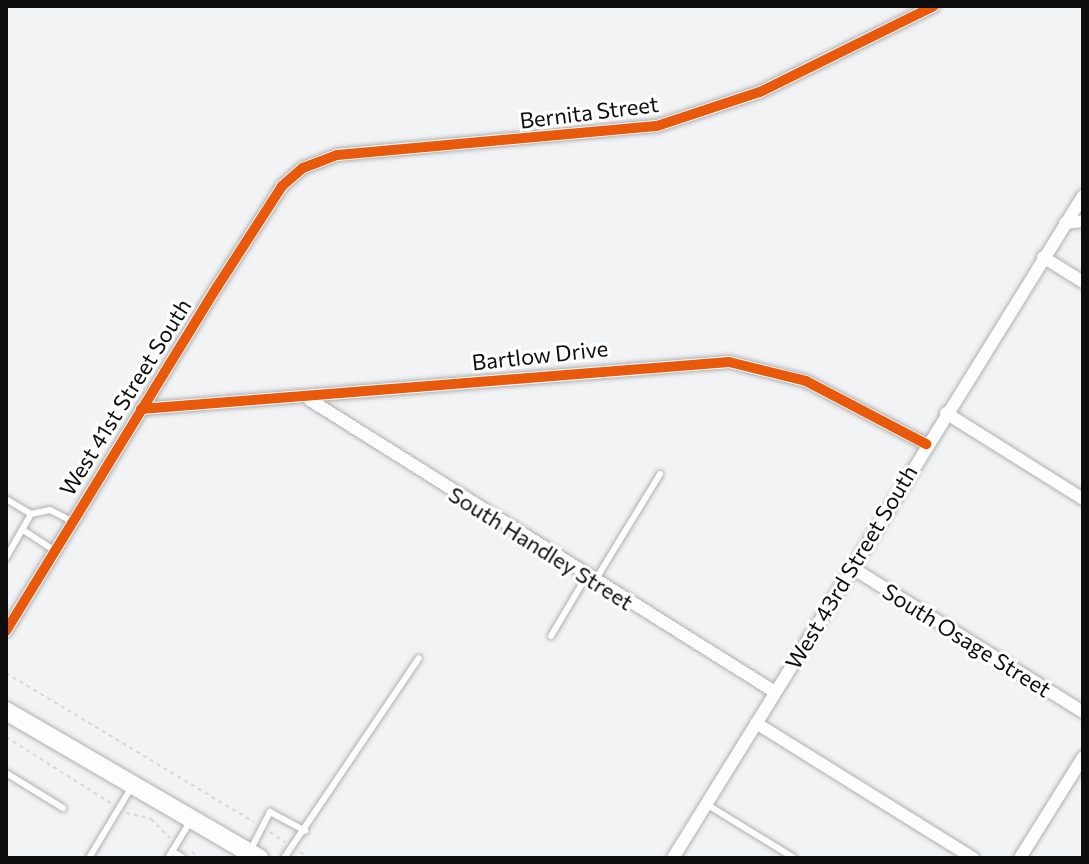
<!DOCTYPE html>
<html>
<head>
<meta charset="utf-8">
<style>
  body { margin:0 }
  #map { position:relative; width:1089px; height:864px; overflow:hidden; background:#f2f3f5; font-family:Commissioner,sans-serif }
  div>[style] { position:absolute }
  .path>* { height:2px; margin-top:-1px; transform-origin:0; background:repeating-linear-gradient(90deg,#d7d7d7 0 4px,transparent 0 8px) }
  .roads { filter:drop-shadow(0 0 2px #afb0b2) drop-shadow(0 0 2px #afb0b2) }
  .lane>* { height:6px; margin:-3px; padding:0 3px; transform-origin:3px; border-radius:3px; background:#fdfdfe }
  .street>* { height:12px; margin:-6px; padding:0 6px; transform-origin:6px; border-radius:6px; background:#fdfdfe }
  .secondary>* { height:18px; margin:-9px; padding:0 9px; transform-origin:9px; border-radius:9px; background:#fdfdfe }
  .cycleway>* { height:10px; margin:-5px; padding:0 5px; transform-origin:5px; border-radius:5px; background:#e8590c }
  span { translate:-50% -50%; white-space:nowrap; text-align:center; line-height:1.15; -webkit-text-stroke:6px #fff; paint-order:stroke }
  .street-label { font-size:22px; color:#0d0d0e }
  .frame { position:absolute; inset:0; border:8px solid #0d0d0e; pointer-events:none }
</style>
</head>
<body>
<div id="map">
  <div class="path">
    <i style="left:6px;top:673px;width:289px;rotate:31deg"></i>
    <i style="left:6px;top:737px;width:124px;rotate:32.2deg"></i>
    <i style="left:126px;top:813px;width:26px;rotate:13deg"></i>
    <i style="left:151px;top:819px;width:27px;rotate:45deg"></i>
    <i style="left:270px;top:832px;width:18px;rotate:34deg"></i>
    <i style="left:192px;top:852px;width:11px;rotate:34deg"></i>
    <i style="left:300px;top:852px;width:12px;rotate:31deg"></i>
  </div>
  <div class="roads">
    <div class="lane">
      <i style="left:6px;top:499px;width:29px;rotate:31deg"></i>
      <i style="left:31px;top:514px;width:51px;rotate:119.6deg"></i>
      <i style="left:31px;top:514px;width:19px;rotate:-12deg"></i>
      <i style="left:50px;top:510px;width:25px;rotate:27deg"></i>
      <i style="left:23px;top:530px;width:37px;rotate:33deg"></i>
      <i style="left:596px;top:579px;width:123px;rotate:-58.6deg"></i>
      <i style="left:551px;top:636px;width:69px;rotate:-59.3deg"></i>
      <i style="left:6px;top:773px;width:67px;rotate:31.6deg"></i>
      <i style="left:706px;top:804px;width:103px;rotate:31.5deg"></i>
      <i style="left:251px;top:849px;width:42px;rotate:-62.8deg"></i>
      <i style="left:270px;top:812px;width:40px;rotate:28deg"></i>
      <i style="left:172px;top:851px;width:13px;rotate:32deg"></i>
      <i style="left:89px;top:858px;width:82px;rotate:-59deg"></i>
      <i style="left:168px;top:858px;width:42px;rotate:-58.6deg"></i>
      <i style="left:284px;top:858px;width:241px;rotate:-56deg"></i>
    </div>
    <div class="street">
      <i style="left:1065px;top:223px;width:18px;rotate:-6deg"></i>
      <i style="left:1043px;top:257px;width:47px;rotate:32deg"></i>
      <i style="left:310px;top:400px;width:549px;rotate:32.13deg"></i>
      <i style="left:141px;top:409px;width:590px;rotate:-4.57deg"></i>
      <i style="left:729px;top:362px;width:79px;rotate:13.9deg"></i>
      <i style="left:806px;top:381px;width:136px;rotate:27.7deg"></i>
      <i style="left:946px;top:413px;width:162px;rotate:32.1deg"></i>
      <i style="left:851px;top:567px;width:274px;rotate:32deg"></i>
      <i style="left:6px;top:631px;width:404px;rotate:-58.5deg"></i>
      <i style="left:217px;top:287px;width:120px;rotate:-57.2deg"></i>
      <i style="left:282px;top:186px;width:28px;rotate:-41deg"></i>
      <i style="left:303px;top:168px;width:36px;rotate:-21deg"></i>
      <i style="left:337px;top:155px;width:321px;rotate:-5.2deg"></i>
      <i style="left:657px;top:126px;width:108px;rotate:-18.3deg"></i>
      <i style="left:760px;top:92px;width:194px;rotate:-26.3deg"></i>
      <i style="left:756px;top:723px;width:256px;rotate:31.9deg"></i>
      <i style="left:673px;top:858px;width:779px;rotate:-58.23deg"></i>
      <i style="left:1020px;top:858px;width:119px;rotate:-58deg"></i>
    </div>
    <div class="secondary">
      <i style="left:6px;top:711px;width:293px;rotate:30.2deg"></i>
    </div>
  </div>
  <div class="cycleway">
    <i style="left:141px;top:409px;width:590px;rotate:-4.57deg"></i>
    <i style="left:729px;top:362px;width:79px;rotate:13.9deg"></i>
    <i style="left:806px;top:381px;width:136px;rotate:27.7deg"></i>
    <i style="left:6px;top:631px;width:404px;rotate:-58.5deg"></i>
    <i style="left:217px;top:287px;width:120px;rotate:-57.2deg"></i>
    <i style="left:282px;top:186px;width:28px;rotate:-41deg"></i>
    <i style="left:303px;top:168px;width:36px;rotate:-21deg"></i>
    <i style="left:337px;top:155px;width:321px;rotate:-5.2deg"></i>
    <i style="left:657px;top:126px;width:108px;rotate:-18.3deg"></i>
    <i style="left:760px;top:92px;width:194px;rotate:-26.3deg"></i>
  </div>
  <div class="street-label">
    <span style="left:589px;top:112px;rotate:-7deg">Bernita Street</span>
    <span style="left:540px;top:355px;rotate:-6deg">Bartlow Drive</span>
    <span style="left:125px;top:397px;rotate:-58deg">West 41st Street South</span>
    <span style="left:541px;top:548px;rotate:32deg">South Handley Street</span>
    <span style="left:851px;top:567px;rotate:-59deg">West 43rd Street South</span>
    <span style="left:967px;top:640px;rotate:32deg">South Osage Street</span>
  </div>
  <div class="frame"></div>
</div>
</body>
</html>
